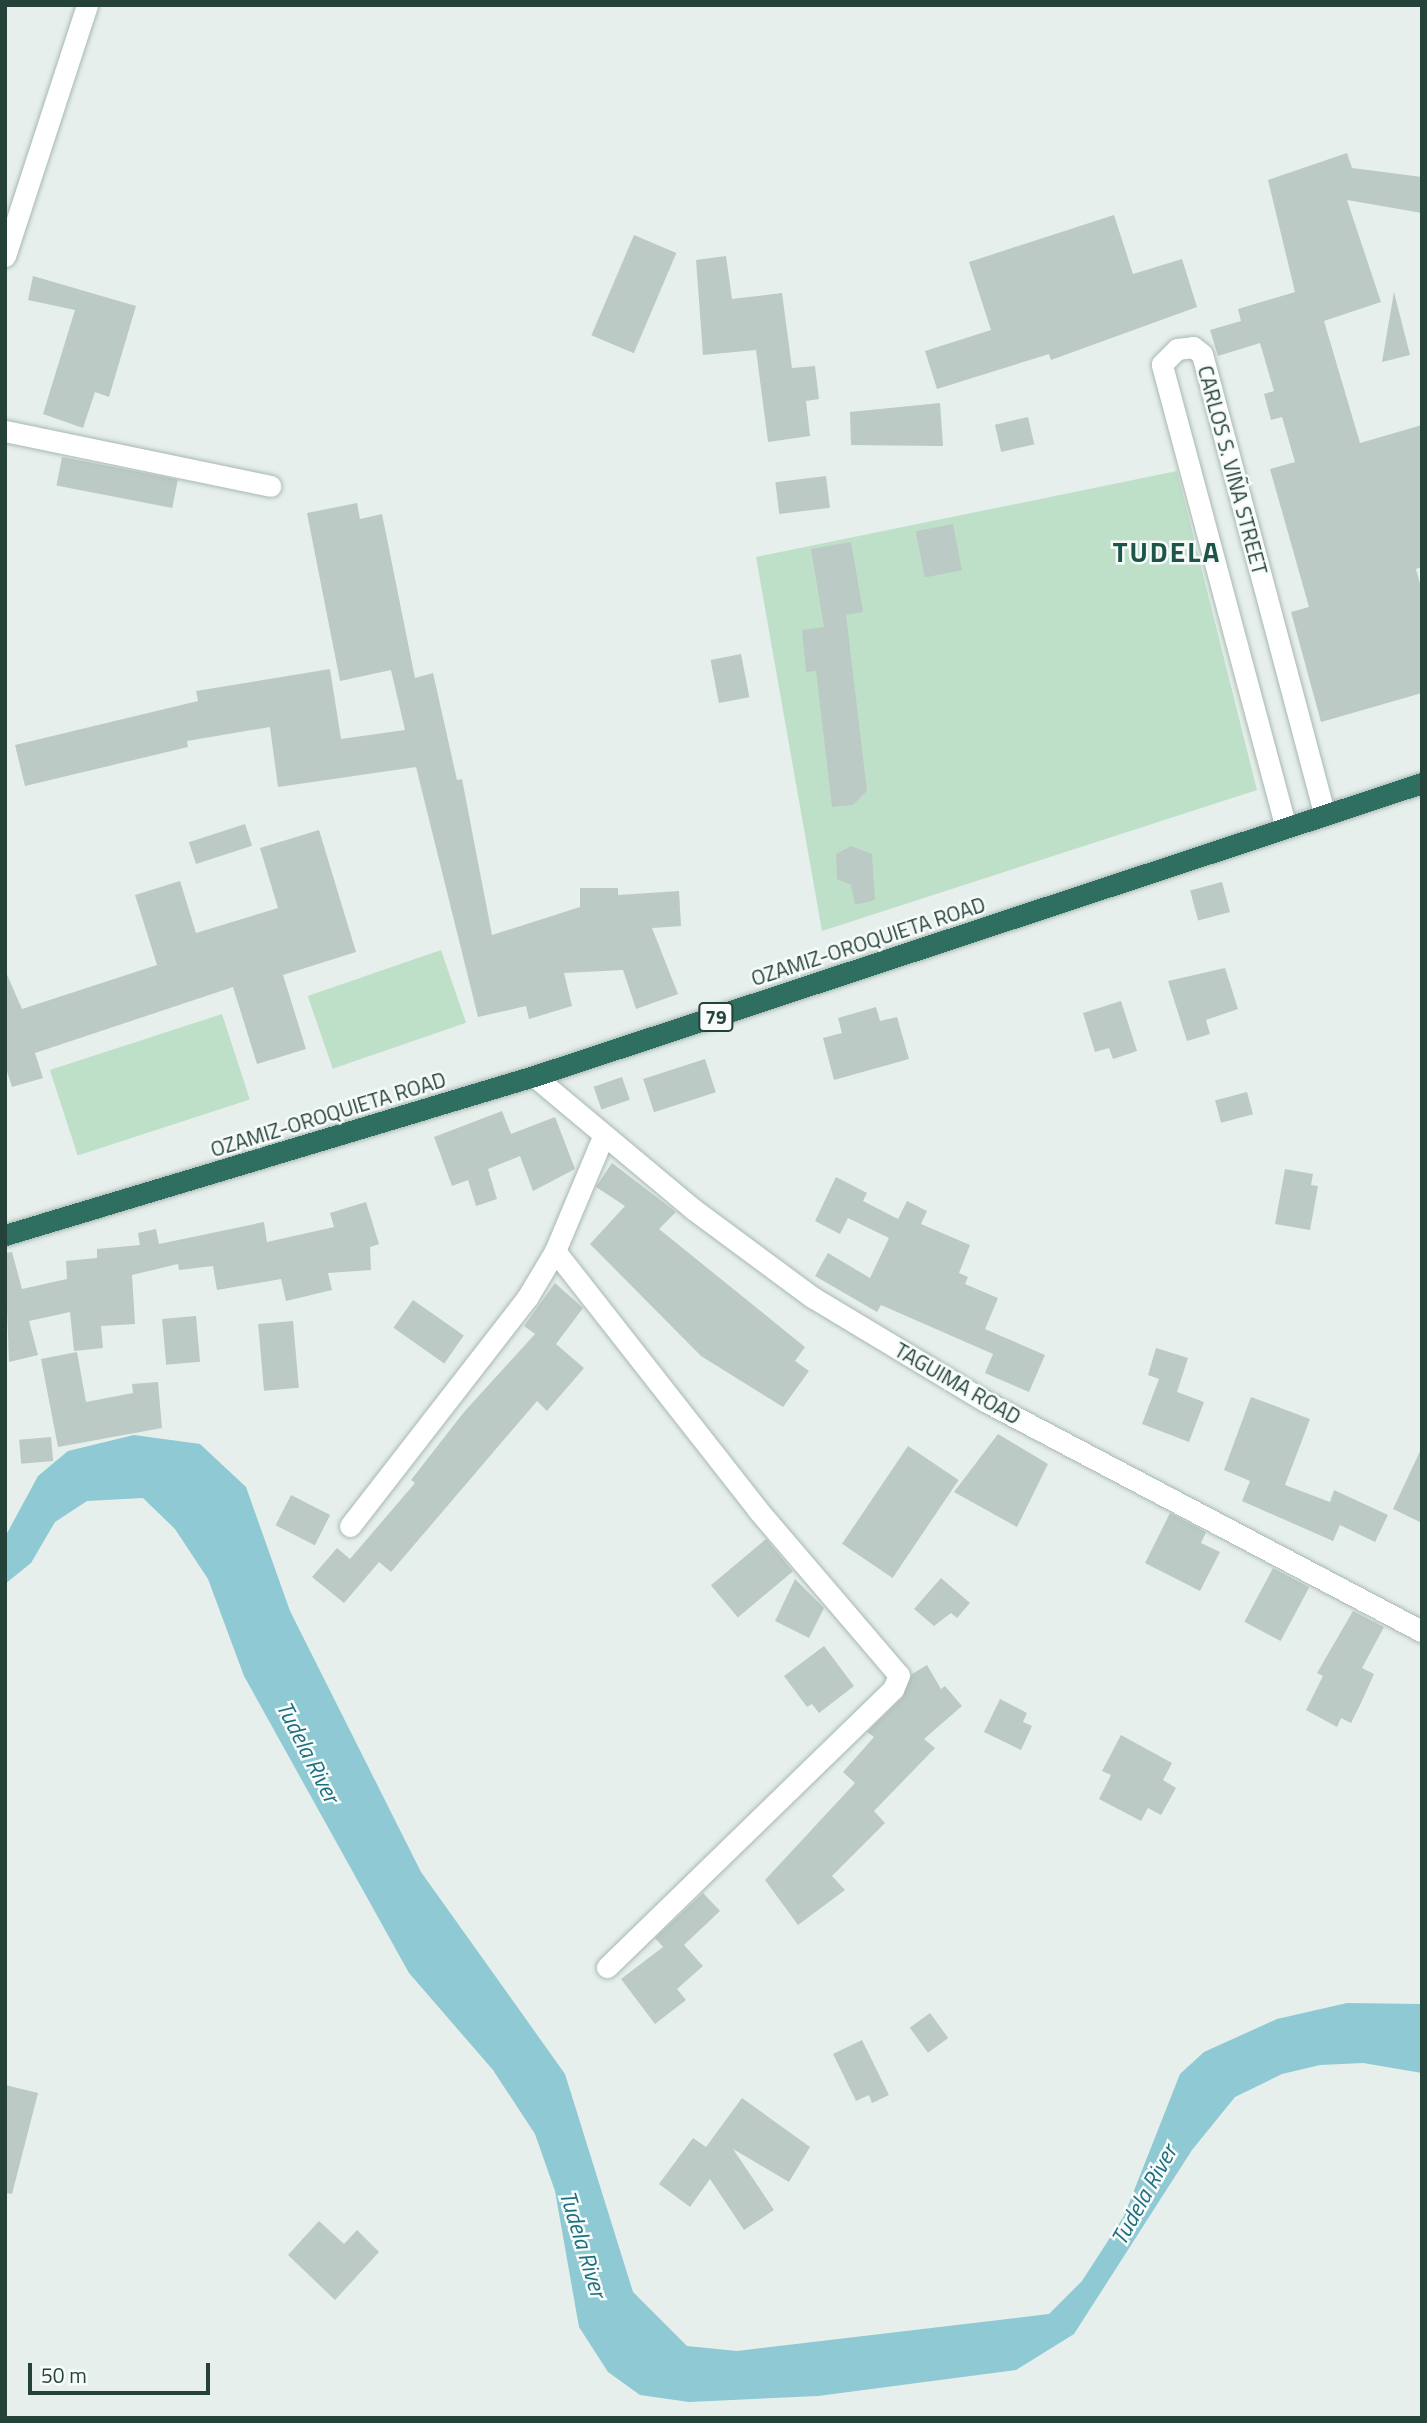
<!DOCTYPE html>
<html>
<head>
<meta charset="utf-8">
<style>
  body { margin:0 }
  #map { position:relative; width:1427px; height:2423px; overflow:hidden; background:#e6efeb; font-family:"Titillium Web",sans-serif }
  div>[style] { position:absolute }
  .green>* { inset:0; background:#bfe0c8; transform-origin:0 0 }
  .water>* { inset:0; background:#8ec9d4 }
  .building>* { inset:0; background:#bbcac4; transform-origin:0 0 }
  .roads { filter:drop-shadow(0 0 2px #a8b8b2) drop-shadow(0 0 2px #a8b8b2) }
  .minor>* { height:21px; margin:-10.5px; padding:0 10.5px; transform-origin:10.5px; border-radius:10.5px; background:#fff }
  .highway>* { height:21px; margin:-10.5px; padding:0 10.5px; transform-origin:10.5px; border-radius:10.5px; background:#2f6f62 }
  span { translate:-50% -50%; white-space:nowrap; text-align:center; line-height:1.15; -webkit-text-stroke:5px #f7fbf9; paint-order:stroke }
  .shield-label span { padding:2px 5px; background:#f7fbf9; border:2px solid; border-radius:5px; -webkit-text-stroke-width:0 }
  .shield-label { font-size:19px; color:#24423a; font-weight:700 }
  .street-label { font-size:21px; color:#24423a }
  .water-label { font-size:23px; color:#1c6f80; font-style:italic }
  .district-label { font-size:28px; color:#1f5548; font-weight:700; letter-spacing:2px }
  .frame { position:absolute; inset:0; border:7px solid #24423a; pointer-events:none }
  .scale { position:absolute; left:28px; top:2363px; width:182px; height:32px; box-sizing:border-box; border:4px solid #24423a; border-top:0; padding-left:9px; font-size:21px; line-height:24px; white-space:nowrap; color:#24423a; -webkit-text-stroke:5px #f7fbf9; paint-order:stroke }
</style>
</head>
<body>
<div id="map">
  <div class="green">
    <i style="clip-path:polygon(1177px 471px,1257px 790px,822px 931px,756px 557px)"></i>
    <i style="left:441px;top:950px;width:77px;height:141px;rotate:71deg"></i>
    <i style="left:222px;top:1014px;width:90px;height:181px;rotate:72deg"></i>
  </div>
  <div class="water">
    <i style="clip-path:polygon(134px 1435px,200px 1444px,246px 1487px,290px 1611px,421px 1872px,565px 2074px,633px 2292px,687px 2346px,737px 2351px,1049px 2314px,1082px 2281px,1124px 2216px,1180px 2074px,1204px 2052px,1277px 2019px,1347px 2003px,1422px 2004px,1422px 2073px,1363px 2063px,1320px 2065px,1282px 2074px,1235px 2097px,1192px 2150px,1074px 2334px,1016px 2370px,818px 2396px,689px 2402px,640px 2395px,608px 2372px,579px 2327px,555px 2191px,535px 2134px,493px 2070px,409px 1973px,244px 1676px,208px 1579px,175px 1529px,143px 1498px,87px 1501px,55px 1522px,31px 1563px,5px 1584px,5px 1537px,38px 1476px,68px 1451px)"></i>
  </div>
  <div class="building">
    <i style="clip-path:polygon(1347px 153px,1352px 168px,1422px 177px,1422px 213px,1347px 200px,1381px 302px,1324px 321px,1360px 443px,1422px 425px,1422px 567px,1416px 569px,1422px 591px,1422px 693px,1321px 722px,1291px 612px,1309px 607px,1270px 469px,1295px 462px,1282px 417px,1271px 420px,1264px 394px,1274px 391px,1260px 343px,1218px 356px,1210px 330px,1241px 321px,1238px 309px,1295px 292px,1268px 180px)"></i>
    <i style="clip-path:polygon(1114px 215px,1133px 274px,1182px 259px,1197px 307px,1051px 360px,1049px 354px,937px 389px,925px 351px,991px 330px,969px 262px)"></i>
    <i style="left:634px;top:235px;width:46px;height:109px;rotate:23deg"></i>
    <i style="clip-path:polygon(726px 256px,732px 299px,782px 293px,792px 368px,815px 366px,819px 399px,806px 401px,810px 436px,768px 442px,756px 350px,703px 355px,696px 260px)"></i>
    <i style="clip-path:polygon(33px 276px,136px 306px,109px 397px,95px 392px,83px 428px,43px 414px,75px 310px,28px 300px)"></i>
    <i style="clip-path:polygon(1394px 292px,1410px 355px,1382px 362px)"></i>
    <i style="clip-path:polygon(940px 403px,943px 446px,851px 445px,850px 412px)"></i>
    <i style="left:1028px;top:417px;width:28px;height:34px;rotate:77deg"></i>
    <i style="left:62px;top:457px;width:118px;height:29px;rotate:11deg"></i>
    <i style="left:826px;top:476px;width:32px;height:51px;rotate:83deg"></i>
    <i style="clip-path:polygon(357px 503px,360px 519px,382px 514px,415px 678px,433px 673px,457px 780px,462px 779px,492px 935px,580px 907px,580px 888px,618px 888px,618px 895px,679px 891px,681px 926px,652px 928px,678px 994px,636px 1009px,623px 970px,564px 973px,572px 1006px,529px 1019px,526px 1006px,478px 1017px,416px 767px,278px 787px,270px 727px,187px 741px,188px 747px,25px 786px,15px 745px,198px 701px,196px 691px,330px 669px,341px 739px,405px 730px,391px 670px,340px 681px,307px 513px)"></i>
    <i style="left:953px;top:524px;width:47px;height:38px;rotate:79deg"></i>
    <i style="clip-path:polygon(851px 542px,863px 612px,846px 615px,867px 791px,853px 805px,832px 807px,816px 671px,806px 672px,802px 630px,824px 627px,811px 549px)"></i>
    <i style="left:741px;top:654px;width:44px;height:31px;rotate:79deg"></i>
    <i style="left:245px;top:824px;width:23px;height:59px;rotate:72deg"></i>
    <i style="clip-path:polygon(319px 830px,356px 952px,283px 975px,306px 1049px,257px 1064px,233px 987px,35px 1053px,43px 1078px,12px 1087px,5px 1065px,5px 970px,22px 1009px,157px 965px,135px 895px,180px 881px,196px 933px,278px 908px,260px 848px)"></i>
    <i style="clip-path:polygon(851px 846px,872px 854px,875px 900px,855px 905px,851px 885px,837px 879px,836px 854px)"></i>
    <i style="left:1222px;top:882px;width:31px;height:33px;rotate:75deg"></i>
    <i style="clip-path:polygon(1225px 968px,1238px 1009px,1206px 1020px,1210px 1034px,1187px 1041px,1168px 981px)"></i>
    <i style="clip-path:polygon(1121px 1001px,1137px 1051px,1113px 1059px,1109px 1048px,1095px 1052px,1083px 1013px)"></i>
    <i style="clip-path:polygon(876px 1007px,880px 1021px,897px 1017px,909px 1059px,834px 1080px,823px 1038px,842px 1033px,838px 1018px)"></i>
    <i style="left:705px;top:1059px;width:35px;height:65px;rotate:72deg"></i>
    <i style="left:622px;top:1077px;width:24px;height:30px;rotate:71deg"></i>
    <i style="left:1247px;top:1092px;width:23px;height:33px;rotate:75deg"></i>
    <i style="clip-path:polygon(502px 1111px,511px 1134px,555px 1117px,575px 1169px,533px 1191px,520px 1156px,488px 1169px,497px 1199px,476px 1206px,468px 1180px,452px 1186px,434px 1137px)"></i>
    <i style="clip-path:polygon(612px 1163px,676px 1212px,659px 1229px,805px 1347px,795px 1361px,809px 1371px,783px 1407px,701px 1356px,590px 1244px,625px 1206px,596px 1187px)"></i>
    <i style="clip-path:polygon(1285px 1169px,1313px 1174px,1311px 1185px,1318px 1186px,1310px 1230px,1275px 1224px)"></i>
    <i style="clip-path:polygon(836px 1177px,867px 1193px,863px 1201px,898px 1219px,907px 1201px,927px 1211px,921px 1224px,970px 1245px,959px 1273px,968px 1277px,965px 1284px,998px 1298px,985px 1329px,1045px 1355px,1029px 1392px,985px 1373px,993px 1354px,881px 1305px,877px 1312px,815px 1276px,828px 1253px,870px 1278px,889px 1238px,848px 1218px,840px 1234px,815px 1221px)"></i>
    <i style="clip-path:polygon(366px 1202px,379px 1244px,370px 1247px,371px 1270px,328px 1273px,332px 1290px,286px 1301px,281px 1279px,217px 1290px,213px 1266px,179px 1270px,178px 1264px,132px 1275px,135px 1324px,101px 1326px,103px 1348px,74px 1351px,70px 1312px,29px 1321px,38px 1355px,9px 1362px,5px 1253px,12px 1252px,22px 1289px,67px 1279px,66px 1261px,97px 1258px,97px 1249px,140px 1245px,138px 1233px,156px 1229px,159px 1244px,264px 1222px,267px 1242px,334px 1227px,330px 1213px)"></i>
    <i style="clip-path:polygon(555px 1283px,583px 1308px,556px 1344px,584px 1368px,547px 1411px,537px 1401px,391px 1572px,379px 1562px,344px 1603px,312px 1577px,337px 1548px,350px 1559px,415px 1483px,411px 1480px,464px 1412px,535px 1334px,524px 1326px)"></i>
    <i style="left:413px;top:1300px;width:62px;height:34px;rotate:35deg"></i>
    <i style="left:196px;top:1316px;width:46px;height:34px;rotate:85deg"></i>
    <i style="left:293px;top:1321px;width:67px;height:35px;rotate:85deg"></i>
    <i style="clip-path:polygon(1156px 1348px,1188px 1358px,1177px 1392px,1204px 1402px,1189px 1442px,1142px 1424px,1159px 1379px,1148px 1375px)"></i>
    <i style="clip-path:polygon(77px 1352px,86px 1402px,133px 1393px,132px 1384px,158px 1382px,162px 1428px,58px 1447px,41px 1359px)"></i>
    <i style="clip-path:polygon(1251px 1397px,1310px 1419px,1285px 1485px,1330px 1502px,1334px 1490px,1388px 1515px,1375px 1542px,1340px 1525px,1333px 1541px,1242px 1501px,1250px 1481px,1224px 1470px)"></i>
    <i style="clip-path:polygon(998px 1434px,1048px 1464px,1017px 1527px,954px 1492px)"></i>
    <i style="left:51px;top:1437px;width:24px;height:32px;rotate:85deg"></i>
    <i style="left:908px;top:1446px;width:61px;height:118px;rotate:34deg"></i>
    <i style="clip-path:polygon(1422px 1447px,1422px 1523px,1393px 1509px)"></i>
    <i style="left:291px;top:1495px;width:44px;height:34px;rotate:27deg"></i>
    <i style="clip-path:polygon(1170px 1513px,1206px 1532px,1201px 1543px,1220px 1552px,1200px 1591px,1145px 1563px)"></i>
    <i style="left:766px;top:1539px;width:42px;height:72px;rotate:50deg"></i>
    <i style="left:1273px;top:1568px;width:41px;height:61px;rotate:28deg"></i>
    <i style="clip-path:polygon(941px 1578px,970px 1603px,957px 1618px,951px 1613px,934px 1626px,914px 1609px)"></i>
    <i style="clip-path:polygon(795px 1579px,824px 1608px,809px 1638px,775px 1621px)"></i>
    <i style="clip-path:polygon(1353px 1611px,1384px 1627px,1362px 1668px,1374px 1674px,1361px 1703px,1351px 1723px,1341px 1718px,1337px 1727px,1306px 1710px,1323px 1676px,1317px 1673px)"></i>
    <i style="clip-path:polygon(824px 1646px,854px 1686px,819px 1713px,812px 1704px,807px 1707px,784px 1676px)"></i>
    <i style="clip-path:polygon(927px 1665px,941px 1689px,945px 1686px,962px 1706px,924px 1739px,935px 1748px,874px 1811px,885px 1823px,832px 1876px,845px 1890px,798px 1925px,765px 1880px,855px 1783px,843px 1772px,874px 1737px,867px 1732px,902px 1698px,912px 1674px)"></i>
    <i style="clip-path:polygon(1000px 1699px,1027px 1713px,1023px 1722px,1032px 1726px,1021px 1750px,984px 1732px)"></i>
    <i style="clip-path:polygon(1121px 1735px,1172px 1763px,1163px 1780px,1176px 1788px,1161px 1815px,1148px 1808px,1141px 1821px,1099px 1799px,1111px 1775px,1102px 1771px)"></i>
    <i style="clip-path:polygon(703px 1893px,720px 1911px,684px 1945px,703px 1966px,677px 1989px,686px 2000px,655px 2024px,621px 1979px,663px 1947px,655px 1938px)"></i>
    <i style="left:930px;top:2013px;width:31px;height:25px;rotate:54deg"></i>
    <i style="clip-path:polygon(862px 2040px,889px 2095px,872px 2103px,869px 2095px,856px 2101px,833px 2054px)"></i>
    <i style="clip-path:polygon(5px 2085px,38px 2093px,12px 2194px,5px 2193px)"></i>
    <i style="clip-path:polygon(742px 2098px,810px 2147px,789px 2182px,733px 2149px,774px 2210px,744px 2230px,710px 2179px,690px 2207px,659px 2184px,693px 2138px,706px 2147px)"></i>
    <i style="clip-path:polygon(319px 2221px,344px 2244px,357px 2230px,379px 2252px,335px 2300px,288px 2255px)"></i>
  </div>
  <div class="roads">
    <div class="minor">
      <i style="left:5px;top:256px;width:264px;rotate:-71.9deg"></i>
      <i style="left:5px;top:431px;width:271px;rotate:11.7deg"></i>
      <i style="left:1286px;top:828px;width:480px;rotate:-105deg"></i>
      <i style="left:1162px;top:364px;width:21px;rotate:-45deg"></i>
      <i style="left:1177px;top:349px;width:16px;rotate:-7deg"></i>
      <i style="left:1193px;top:347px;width:11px;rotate:38deg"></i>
      <i style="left:1202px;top:354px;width:477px;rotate:75.1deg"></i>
      <i style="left:534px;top:1076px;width:207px;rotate:39.9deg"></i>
      <i style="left:693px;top:1209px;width:148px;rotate:36.5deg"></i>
      <i style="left:812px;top:1297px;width:202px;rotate:31deg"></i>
      <i style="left:985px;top:1401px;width:494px;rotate:27.8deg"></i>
      <i style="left:555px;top:1251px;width:328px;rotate:51.9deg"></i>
      <i style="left:757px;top:1509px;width:218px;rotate:49.5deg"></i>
      <i style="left:899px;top:1675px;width:15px;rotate:113deg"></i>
      <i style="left:893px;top:1689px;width:399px;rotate:135.8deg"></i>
      <i style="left:350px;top:1526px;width:289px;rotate:-52.2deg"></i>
      <i style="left:527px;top:1298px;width:55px;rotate:-59.2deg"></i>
      <i style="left:555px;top:1251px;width:124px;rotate:-67.2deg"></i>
    </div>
    <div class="highway">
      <i style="left:5px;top:1235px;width:552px;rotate:-16.73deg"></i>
      <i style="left:534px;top:1076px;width:935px;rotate:-18.26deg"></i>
    </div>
  </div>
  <div class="shield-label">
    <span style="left:716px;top:1017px">79</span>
  </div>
  <div class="street-label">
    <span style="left:1233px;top:470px;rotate:75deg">CARLOS S. VIÑA STREET</span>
    <span style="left:868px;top:941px;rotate:-18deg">OZAMIZ-OROQUIETA ROAD</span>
    <span style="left:328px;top:1114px;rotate:-17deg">OZAMIZ-OROQUIETA ROAD</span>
    <span style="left:958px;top:1383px;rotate:30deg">TAGUIMA ROAD</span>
  </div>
  <div class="water-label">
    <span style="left:308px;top:1752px;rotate:63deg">Tudela River</span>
    <span style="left:1144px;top:2195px;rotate:-61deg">Tudela River</span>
    <span style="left:583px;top:2244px;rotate:73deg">Tudela River</span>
  </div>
  <div class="district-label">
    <span style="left:1167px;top:552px">TUDELA</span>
  </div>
  <div class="frame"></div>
  <div class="scale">50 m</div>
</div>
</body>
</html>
